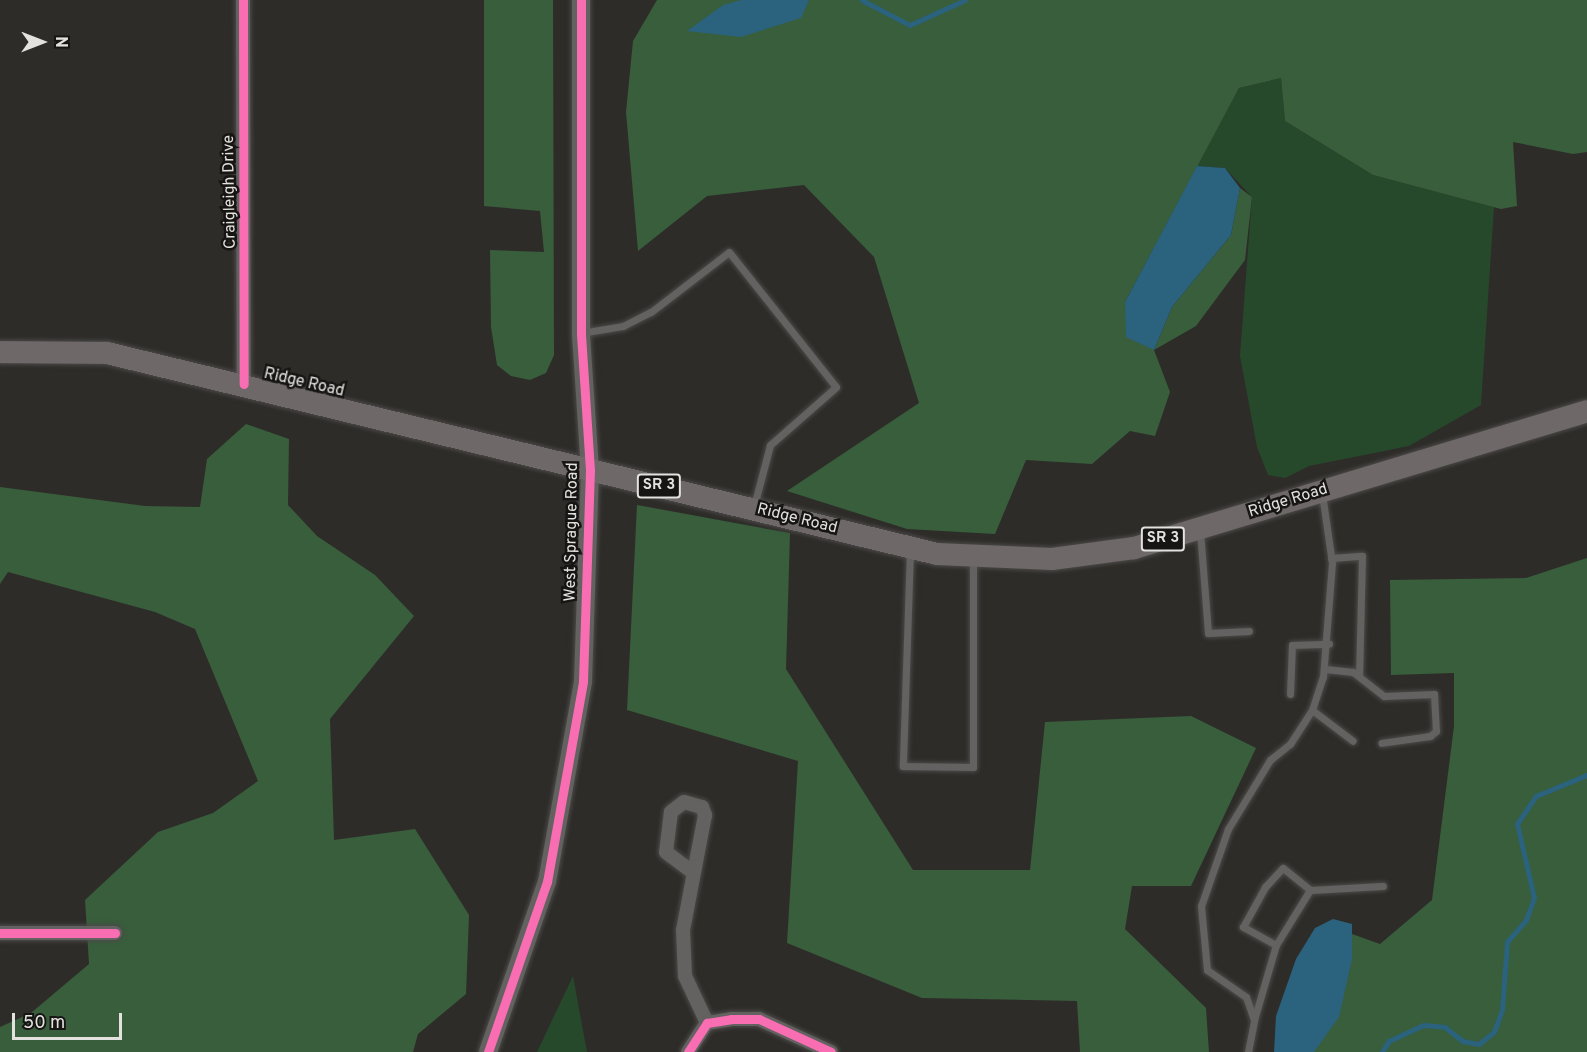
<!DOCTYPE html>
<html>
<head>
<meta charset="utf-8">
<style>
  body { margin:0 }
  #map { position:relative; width:1587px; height:1052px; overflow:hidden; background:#2e2c29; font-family:Overpass,sans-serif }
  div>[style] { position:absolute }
  .green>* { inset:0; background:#27492b }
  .forest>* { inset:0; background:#385e3c }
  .water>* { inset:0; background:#2b627e }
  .stream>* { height:4.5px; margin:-2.25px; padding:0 2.25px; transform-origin:2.25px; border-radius:2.25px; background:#2b627e }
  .roads { filter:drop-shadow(0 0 2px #4b4a48) drop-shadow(0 0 2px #4b4a48) }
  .service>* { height:7px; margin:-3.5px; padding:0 3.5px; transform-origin:3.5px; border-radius:3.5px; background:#636260 }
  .minor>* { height:14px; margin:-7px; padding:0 7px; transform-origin:7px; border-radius:7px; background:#636260 }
  .tertiary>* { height:18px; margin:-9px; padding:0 9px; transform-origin:9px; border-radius:9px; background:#636260 }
  .primary>* { height:22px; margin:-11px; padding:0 11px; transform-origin:11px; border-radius:11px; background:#6e6868 }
  .cycleway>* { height:9px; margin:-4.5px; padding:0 4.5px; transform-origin:4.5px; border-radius:4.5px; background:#f96db3 }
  span { translate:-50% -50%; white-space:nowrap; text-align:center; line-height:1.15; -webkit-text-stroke:5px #161513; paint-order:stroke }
  .shield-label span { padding:2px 4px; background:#161513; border:2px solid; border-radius:4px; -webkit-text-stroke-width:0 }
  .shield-label { font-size:15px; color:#e3e2df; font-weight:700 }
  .street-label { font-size:16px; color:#e3e2df }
  .north { position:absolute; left:12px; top:12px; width:60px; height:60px; -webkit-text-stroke:4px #161513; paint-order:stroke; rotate:90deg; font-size:16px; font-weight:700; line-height:24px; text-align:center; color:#e3e2df }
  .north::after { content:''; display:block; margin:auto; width:21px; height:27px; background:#e3e2df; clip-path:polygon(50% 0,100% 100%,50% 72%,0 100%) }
  .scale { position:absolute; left:12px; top:1013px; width:110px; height:27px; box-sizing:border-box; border:3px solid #e3e2df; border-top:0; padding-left:8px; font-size:18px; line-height:21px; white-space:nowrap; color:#e3e2df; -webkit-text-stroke:4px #161513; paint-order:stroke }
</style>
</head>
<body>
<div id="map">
  <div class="green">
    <i style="clip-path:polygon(1281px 78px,1285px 121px,1373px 175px,1494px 207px,1481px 405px,1409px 446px,1309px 466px,1285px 478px,1268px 475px,1257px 447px,1240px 356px,1252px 197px,1225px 168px,1197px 166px,1239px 88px)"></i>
    <i style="clip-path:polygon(573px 976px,587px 1052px,537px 1052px)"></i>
  </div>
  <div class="forest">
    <i style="clip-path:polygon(484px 0,553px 0,554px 355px,546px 373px,530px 380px,511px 376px,497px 365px,491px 327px,490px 250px,544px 252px,540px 211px,484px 206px)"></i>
    <i style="clip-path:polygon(657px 0,1587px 0,1587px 152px,1573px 154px,1513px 142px,1517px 206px,1501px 209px,1373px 175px,1285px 121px,1281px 78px,1239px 88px,1125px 302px,1154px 350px,1172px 307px,1231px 235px,1240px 188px,1252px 197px,1245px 260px,1196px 326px,1154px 350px,1170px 392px,1155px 436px,1130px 431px,1092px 464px,1026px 460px,995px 534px,907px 529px,787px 491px,919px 403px,874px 257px,804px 185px,707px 196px,638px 251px,626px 112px,633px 41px)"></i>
    <i style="clip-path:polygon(246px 424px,289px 439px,288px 505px,317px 536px,375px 575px,414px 616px,330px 719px,334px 840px,415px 829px,469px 915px,466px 994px,418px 1034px,413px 1052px,0 1052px,0 1027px,31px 1013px,89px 964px,85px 900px,158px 832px,213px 813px,258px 781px,195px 629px,155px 612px,8px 572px,0 584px,0 487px,145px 506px,200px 507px,207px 459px)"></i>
    <i style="clip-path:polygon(637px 505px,790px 533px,786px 669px,913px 870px,1030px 870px,1045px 722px,1191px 716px,1256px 748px,1191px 886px,1132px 886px,1125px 929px,1206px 1008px,1209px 1052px,1080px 1052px,1077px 1001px,922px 998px,787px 943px,798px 761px,627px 710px)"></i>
    <i style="clip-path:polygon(1587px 558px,1587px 1052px,1284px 1052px,1338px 929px,1380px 944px,1432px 900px,1454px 726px,1454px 673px,1391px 675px,1390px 580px,1526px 578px)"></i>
  </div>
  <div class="water">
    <i style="clip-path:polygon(741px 0,809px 0,801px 18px,741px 37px,687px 31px,723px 5px)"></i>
    <i style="clip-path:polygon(1197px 166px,1225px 168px,1240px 188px,1231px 235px,1172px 307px,1154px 350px,1126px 337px,1125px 302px)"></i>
    <i style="clip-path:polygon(1333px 919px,1352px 924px,1352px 959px,1339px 1017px,1314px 1052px,1274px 1052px,1276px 1016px,1296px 959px,1315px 928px)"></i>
  </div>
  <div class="stream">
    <i style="left:862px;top:0;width:54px;rotate:27.5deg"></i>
    <i style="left:910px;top:25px;width:60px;rotate:-24.4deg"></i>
    <i style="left:1382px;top:1052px;width:13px;rotate:-58deg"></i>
    <i style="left:1389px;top:1041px;width:38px;rotate:-25deg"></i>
    <i style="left:1424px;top:1025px;width:21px;rotate:5deg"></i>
    <i style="left:1445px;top:1027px;width:23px;rotate:38deg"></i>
    <i style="left:1463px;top:1041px;width:16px;rotate:11deg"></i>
    <i style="left:1479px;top:1044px;width:19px;rotate:-39deg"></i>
    <i style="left:1494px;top:1032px;width:23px;rotate:-70deg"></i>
    <i style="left:1502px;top:1010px;width:68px;rotate:-85.8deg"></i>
    <i style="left:1507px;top:942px;width:29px;rotate:-49deg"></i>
    <i style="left:1526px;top:920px;width:23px;rotate:-70deg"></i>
    <i style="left:1534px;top:898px;width:76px;rotate:-102.9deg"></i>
    <i style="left:1517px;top:824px;width:34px;rotate:-56deg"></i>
    <i style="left:1536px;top:796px;width:55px;rotate:-22.4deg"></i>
  </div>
  <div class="roads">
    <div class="service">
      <i style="left:581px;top:333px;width:43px;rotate:-9.5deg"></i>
      <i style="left:623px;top:326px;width:31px;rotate:-27deg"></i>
      <i style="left:651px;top:312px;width:98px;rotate:-37.6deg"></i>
      <i style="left:729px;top:252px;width:172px;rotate:51.6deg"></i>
      <i style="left:836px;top:387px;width:88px;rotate:138.7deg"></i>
      <i style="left:770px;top:445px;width:63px;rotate:104.7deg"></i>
      <i style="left:1200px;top:531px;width:102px;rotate:85.5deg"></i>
      <i style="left:1208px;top:633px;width:41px;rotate:-2.8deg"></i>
      <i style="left:910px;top:550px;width:216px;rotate:91.9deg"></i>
      <i style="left:903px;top:766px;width:70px;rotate:0.8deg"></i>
      <i style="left:973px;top:767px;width:207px;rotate:-90deg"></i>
      <i style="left:1331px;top:558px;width:31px;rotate:-4deg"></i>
      <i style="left:1362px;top:556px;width:119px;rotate:91.4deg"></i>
      <i style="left:1325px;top:669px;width:28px;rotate:6deg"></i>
      <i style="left:1353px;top:672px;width:39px;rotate:38deg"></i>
      <i style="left:1384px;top:696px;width:50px;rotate:-2.3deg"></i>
      <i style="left:1434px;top:694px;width:37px;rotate:87deg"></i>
      <i style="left:1436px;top:731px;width:8px;rotate:140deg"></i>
      <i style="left:1430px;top:736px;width:49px;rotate:171.9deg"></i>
      <i style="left:1290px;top:694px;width:49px;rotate:-87.7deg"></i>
      <i style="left:1292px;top:645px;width:37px;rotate:-2deg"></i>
      <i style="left:1312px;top:710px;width:51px;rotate:37.1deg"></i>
      <i style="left:1276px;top:945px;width:38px;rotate:-151deg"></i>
      <i style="left:1243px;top:927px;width:46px;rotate:-61.2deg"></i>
      <i style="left:1265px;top:887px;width:26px;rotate:-47deg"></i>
      <i style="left:1283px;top:868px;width:35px;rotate:39deg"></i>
      <i style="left:1254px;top:1020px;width:78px;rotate:-73.7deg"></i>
      <i style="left:1276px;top:945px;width:65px;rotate:-58.3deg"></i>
      <i style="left:1310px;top:890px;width:73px;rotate:-3.1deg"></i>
      <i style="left:1248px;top:1052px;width:33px;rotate:-79deg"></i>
      <i style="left:1254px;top:1020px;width:24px;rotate:-109deg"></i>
      <i style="left:1246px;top:997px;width:47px;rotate:-145.3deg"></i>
      <i style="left:1207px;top:970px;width:64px;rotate:-95.4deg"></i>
      <i style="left:1201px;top:906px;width:82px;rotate:-70.7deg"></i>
      <i style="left:1228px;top:829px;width:81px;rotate:-58.7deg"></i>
      <i style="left:1270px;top:760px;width:26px;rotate:-39deg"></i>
      <i style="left:1290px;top:744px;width:40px;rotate:-57.1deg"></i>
      <i style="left:1312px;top:710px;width:35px;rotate:-72deg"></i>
      <i style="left:1323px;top:677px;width:114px;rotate:-85.5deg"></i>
      <i style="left:1332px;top:563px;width:70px;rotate:-98.2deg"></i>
    </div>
    <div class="minor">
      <i style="left:243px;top:0;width:384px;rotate:89.9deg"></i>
      <i style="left:691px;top:871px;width:31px;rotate:-143deg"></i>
      <i style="left:666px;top:852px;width:40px;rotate:-82.9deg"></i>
      <i style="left:671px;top:812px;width:16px;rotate:-38deg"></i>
      <i style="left:684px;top:802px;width:19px;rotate:16deg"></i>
      <i style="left:702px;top:807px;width:9px;rotate:69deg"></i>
      <i style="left:705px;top:815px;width:117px;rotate:100.8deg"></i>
      <i style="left:683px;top:930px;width:46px;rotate:87.5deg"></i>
      <i style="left:685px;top:976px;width:52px;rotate:64.9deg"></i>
      <i style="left:0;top:933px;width:115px"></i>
      <i style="left:688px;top:1052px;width:35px;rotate:-57deg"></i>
      <i style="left:707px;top:1023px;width:24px;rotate:-9deg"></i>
      <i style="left:731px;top:1019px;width:28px"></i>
      <i style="left:759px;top:1019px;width:79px;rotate:24.6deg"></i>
    </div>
    <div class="tertiary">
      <i style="left:488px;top:1052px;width:180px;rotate:-70.9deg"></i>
      <i style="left:547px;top:882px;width:204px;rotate:-79.8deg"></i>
      <i style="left:583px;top:681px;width:211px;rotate:-88.1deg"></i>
      <i style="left:590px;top:470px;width:137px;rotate:-93.8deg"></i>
      <i style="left:581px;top:333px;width:333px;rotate:-90deg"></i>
    </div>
    <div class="primary">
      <i style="left:0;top:352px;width:107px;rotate:0.5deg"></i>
      <i style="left:107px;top:353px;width:854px;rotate:13.61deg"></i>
      <i style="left:937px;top:554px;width:115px;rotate:2.5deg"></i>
      <i style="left:1052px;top:559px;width:83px;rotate:-7.6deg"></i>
      <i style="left:1134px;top:548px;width:473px;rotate:-16.8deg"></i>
    </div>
  </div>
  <div class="cycleway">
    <i style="left:243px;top:0;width:384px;rotate:89.9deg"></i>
    <i style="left:0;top:933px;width:115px"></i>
    <i style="left:488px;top:1052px;width:180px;rotate:-70.9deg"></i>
    <i style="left:547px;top:882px;width:204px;rotate:-79.8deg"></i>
    <i style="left:583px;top:681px;width:211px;rotate:-88.1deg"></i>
    <i style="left:590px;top:470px;width:137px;rotate:-93.8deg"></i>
    <i style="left:581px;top:333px;width:333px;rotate:-90deg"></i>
    <i style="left:688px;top:1052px;width:35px;rotate:-57deg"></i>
    <i style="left:707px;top:1023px;width:24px;rotate:-9deg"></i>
    <i style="left:731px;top:1019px;width:28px"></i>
    <i style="left:759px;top:1019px;width:79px;rotate:24.6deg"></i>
  </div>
  <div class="shield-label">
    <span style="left:659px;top:486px">SR 3</span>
    <span style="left:1163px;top:539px">SR 3</span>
  </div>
  <div class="street-label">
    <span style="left:230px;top:192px;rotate:-91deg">Craigleigh Drive</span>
    <span style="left:304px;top:383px;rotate:13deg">Ridge Road</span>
    <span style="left:1288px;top:501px;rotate:-17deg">Ridge Road</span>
    <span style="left:797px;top:519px;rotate:14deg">Ridge Road</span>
    <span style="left:572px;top:532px;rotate:-89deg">West Sprague Road</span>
  </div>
  <div class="north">N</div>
  <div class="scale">50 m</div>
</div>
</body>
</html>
